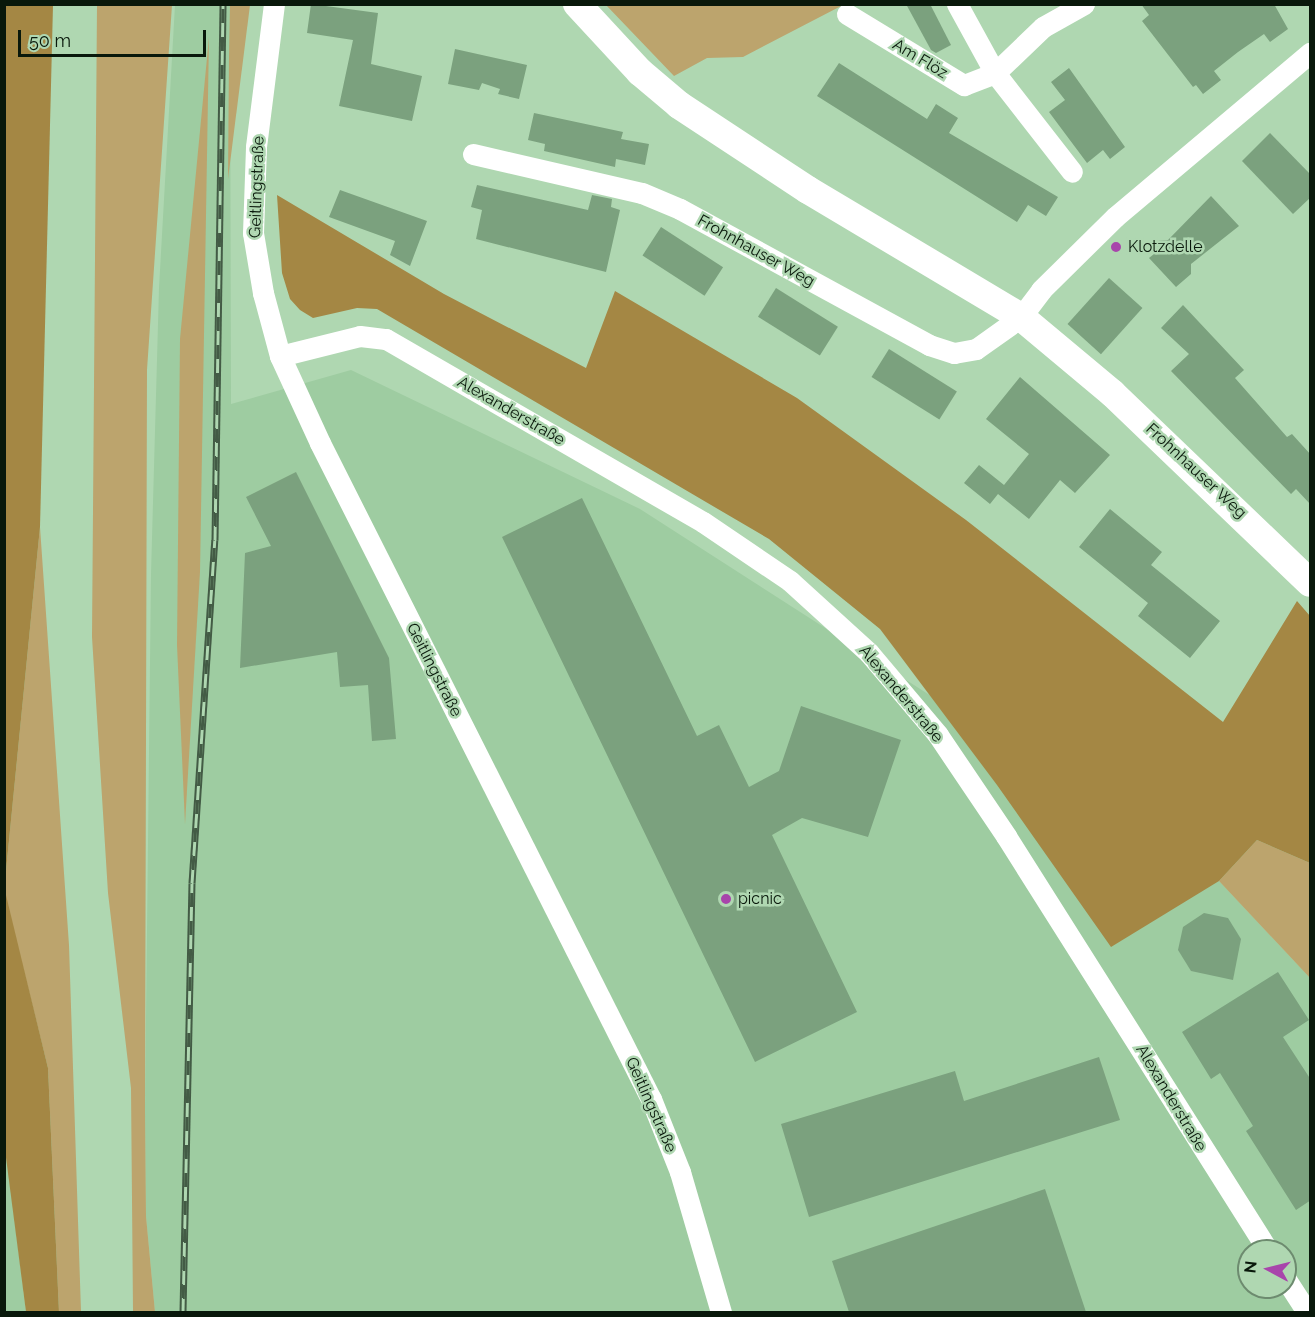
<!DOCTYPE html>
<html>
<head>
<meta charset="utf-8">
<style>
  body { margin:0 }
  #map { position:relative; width:1315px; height:1317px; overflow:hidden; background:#afd7b1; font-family:Raleway,sans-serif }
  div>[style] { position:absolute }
  .built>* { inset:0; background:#9ecca1 }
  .green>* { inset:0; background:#bca46d }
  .forest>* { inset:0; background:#a48744 }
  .building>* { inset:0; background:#7ba17e; transform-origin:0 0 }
  .minor>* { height:21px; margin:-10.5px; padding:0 10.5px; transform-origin:10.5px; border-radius:10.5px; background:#fff }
  .secondary>* { height:28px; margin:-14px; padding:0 14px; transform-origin:14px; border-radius:14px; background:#fff }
  .rail>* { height:7px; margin-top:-3.5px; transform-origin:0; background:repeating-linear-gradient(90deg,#afd7b1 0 14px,#435b45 0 28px); box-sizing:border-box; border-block:2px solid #435b45 }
  .dots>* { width:16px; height:16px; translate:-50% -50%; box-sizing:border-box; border:3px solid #afd7b1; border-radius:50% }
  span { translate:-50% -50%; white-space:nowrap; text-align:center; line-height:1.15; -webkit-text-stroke:5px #afd7b1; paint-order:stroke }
  .street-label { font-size:16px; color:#09180b }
  .poi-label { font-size:16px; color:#09180b }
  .left { translate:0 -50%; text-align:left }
  .frame { position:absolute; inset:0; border:6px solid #09180b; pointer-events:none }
  .north { position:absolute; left:1237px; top:1239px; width:60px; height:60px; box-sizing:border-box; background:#afd7b1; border:2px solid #6d8b6f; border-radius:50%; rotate:277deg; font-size:16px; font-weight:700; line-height:24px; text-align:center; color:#09180b }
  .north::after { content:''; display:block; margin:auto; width:21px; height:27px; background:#a845ab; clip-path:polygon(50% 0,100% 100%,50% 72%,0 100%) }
  .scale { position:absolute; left:18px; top:30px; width:188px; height:27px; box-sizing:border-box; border:3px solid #09180b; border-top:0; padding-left:8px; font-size:18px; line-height:21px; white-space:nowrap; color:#09180b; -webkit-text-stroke:4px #afd7b1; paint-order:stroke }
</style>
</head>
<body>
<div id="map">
  <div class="built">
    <i style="clip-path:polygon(evenodd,175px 5px,230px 5px,231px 404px,351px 370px,640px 509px,1219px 881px,1310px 978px,1310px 1312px,155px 1312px,146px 1216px,145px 1109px,151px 574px,159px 288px,175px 5px,1249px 1251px,1285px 1251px,1285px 1287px,1249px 1287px,1249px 1251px)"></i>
    <i style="clip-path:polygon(5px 1142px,26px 1312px,5px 1312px)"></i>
  </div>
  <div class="green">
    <i style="clip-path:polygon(97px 5px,172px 5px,147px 370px,145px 1109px,146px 1216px,155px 1312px,133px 1312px,131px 1088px,108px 893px,92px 637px)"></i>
    <i style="clip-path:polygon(230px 5px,250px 5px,228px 179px,229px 57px)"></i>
    <i style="clip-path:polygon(606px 5px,843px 5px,743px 57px,707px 58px,674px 76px)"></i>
    <i style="clip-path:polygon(209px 37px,200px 572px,185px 824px,177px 645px,180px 339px)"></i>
    <i style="clip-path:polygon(40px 527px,69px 945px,81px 1312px,59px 1312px,48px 1068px,4px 891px)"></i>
    <i style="clip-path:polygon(1257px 840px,1310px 863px,1310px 978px,1219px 881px)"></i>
  </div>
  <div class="forest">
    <i style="clip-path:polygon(5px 4px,53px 5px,40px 527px,5px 881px)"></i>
    <i style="clip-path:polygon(277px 195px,444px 294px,586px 368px,615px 291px,797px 398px,966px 520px,1223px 722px,1297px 601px,1310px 616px,1310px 863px,1257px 840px,1219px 881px,1111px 947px,997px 785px,880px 629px,769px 539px,377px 309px,357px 308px,313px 318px,300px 310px,290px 299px,282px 273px)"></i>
    <i style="clip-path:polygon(5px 891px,48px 1068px,59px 1312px,26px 1312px,4px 1142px)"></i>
  </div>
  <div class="building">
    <i style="clip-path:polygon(311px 4px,378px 13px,371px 64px,422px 76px,412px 121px,339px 106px,353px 40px,307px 33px)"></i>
    <i style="clip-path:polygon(906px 4px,930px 4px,951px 45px,936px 53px,931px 50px)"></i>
    <i style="clip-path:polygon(1141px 4px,1274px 4px,1288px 29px,1270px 42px,1264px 34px,1238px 52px,1214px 71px,1221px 80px,1203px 94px,1196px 85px,1193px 87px,1142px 21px,1149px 15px)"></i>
    <i style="clip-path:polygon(455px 49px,527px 65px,519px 99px,498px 94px,500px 89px,482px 83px,479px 90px,448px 84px)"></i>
    <i style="clip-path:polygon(839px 63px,927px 119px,936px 104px,958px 118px,949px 133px,1058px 197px,1046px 216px,1028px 205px,1017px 222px,817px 96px)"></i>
    <i style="clip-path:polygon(1069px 68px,1125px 147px,1110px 159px,1103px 150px,1087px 163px,1049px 112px,1065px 100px,1051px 82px)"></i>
    <i style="clip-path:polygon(534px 113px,623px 132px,621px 139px,649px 144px,645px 165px,616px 159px,615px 167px,544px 151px,545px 144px,528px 140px)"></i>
    <i style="clip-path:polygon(1270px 133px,1311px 175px,1311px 197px,1293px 214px,1242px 161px)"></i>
    <i style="clip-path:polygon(477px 185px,588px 210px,592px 195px,612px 199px,611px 207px,620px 210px,606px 272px,476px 239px,482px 210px,471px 207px)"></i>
    <i style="clip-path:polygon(340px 190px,427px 221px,410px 266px,390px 255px,395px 241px,329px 217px)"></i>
    <i style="clip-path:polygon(1211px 196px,1239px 226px,1191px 264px,1191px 274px,1176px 287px,1149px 258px,1154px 254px,1155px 241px,1168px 240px)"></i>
    <i style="left:661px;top:227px;width:74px;height:34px;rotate:33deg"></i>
    <i style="left:1109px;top:278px;width:45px;height:62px;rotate:42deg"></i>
    <i style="left:776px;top:288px;width:73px;height:34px;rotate:32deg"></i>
    <i style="clip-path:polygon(1183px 305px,1244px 370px,1235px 378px,1287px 437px,1292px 434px,1311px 455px,1311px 505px,1296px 489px,1291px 494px,1171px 371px,1189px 354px,1161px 328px)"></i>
    <i style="left:889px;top:349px;width:80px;height:33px;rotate:32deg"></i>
    <i style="clip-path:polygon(1020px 377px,1110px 455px,1075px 493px,1060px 480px,1029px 519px,998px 494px,990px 504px,964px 483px,979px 465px,1004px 485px,1029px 454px,986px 419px)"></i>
    <i style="clip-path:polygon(296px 472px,389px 658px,396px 739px,372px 741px,368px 685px,340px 687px,337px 652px,240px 668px,245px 553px,271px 546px,246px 497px)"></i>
    <i style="clip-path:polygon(582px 498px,697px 736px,719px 725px,749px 787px,779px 771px,801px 706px,901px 740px,868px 837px,802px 818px,772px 835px,857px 1012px,755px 1062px,502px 537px)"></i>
    <i style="clip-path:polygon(1110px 509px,1162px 552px,1151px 565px,1220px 621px,1190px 658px,1138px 616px,1148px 603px,1079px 547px)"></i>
    <i style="clip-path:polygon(1204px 913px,1228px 918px,1241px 939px,1233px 980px,1191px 971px,1178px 950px,1183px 927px)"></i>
    <i style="clip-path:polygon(1278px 972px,1309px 1020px,1283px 1037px,1311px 1080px,1311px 1200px,1296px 1210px,1246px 1131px,1253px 1126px,1220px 1073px,1211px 1079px,1182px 1032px)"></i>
    <i style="clip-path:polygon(1099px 1057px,1120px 1120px,809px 1217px,781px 1124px,955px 1071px,964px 1101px)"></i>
    <i style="clip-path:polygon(1045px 1189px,1086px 1312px,849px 1312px,832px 1261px)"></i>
  </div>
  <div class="minor">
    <i style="left:274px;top:4px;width:144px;rotate:97.2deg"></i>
    <i style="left:256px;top:147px;width:86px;rotate:92deg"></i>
    <i style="left:253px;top:233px;width:61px;rotate:80.5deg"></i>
    <i style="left:263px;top:293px;width:65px;rotate:74.9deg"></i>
    <i style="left:280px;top:356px;width:96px;rotate:65.3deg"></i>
    <i style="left:320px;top:443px;width:735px;rotate:63.23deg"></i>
    <i style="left:651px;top:1099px;width:79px;rotate:68.3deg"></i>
    <i style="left:680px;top:1172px;width:146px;rotate:73.7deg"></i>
    <i style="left:957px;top:4px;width:79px;rotate:61.2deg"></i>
    <i style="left:995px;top:73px;width:125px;rotate:52.1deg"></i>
    <i style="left:847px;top:14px;width:137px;rotate:31.3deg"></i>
    <i style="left:964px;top:85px;width:33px;rotate:-21deg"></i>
    <i style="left:995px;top:73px;width:66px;rotate:-43.8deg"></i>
    <i style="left:1043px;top:27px;width:47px;rotate:-29.3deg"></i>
    <i style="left:473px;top:154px;width:173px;rotate:13deg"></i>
    <i style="left:642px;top:193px;width:41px;rotate:22.8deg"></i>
    <i style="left:680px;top:209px;width:284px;rotate:28.6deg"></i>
    <i style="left:929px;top:345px;width:26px;rotate:18deg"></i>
    <i style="left:954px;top:353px;width:22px;rotate:-10deg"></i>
    <i style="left:976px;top:349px;width:55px;rotate:-35.4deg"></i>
    <i style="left:1021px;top:317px;width:34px;rotate:-53deg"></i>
    <i style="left:1041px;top:290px;width:104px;rotate:-44.6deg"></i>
    <i style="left:1115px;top:217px;width:255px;rotate:-40.1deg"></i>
    <i style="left:280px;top:356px;width:82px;rotate:-14deg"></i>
    <i style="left:360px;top:336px;width:26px;rotate:7deg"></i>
    <i style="left:386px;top:339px;width:366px;rotate:30deg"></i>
    <i style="left:703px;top:522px;width:105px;rotate:34.1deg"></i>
    <i style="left:790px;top:581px;width:107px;rotate:42.3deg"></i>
    <i style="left:869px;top:653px;width:107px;rotate:49.9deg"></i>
    <i style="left:938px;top:735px;width:122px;rotate:56deg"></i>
    <i style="left:1006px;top:836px;width:491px;rotate:57.7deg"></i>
    <i style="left:1285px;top:1278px;width:40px;rotate:57.1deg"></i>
  </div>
  <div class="secondary">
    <i style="left:577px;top:4px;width:93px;rotate:47.2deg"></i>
    <i style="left:640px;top:72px;width:51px;rotate:40.2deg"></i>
    <i style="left:679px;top:105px;width:154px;rotate:33.4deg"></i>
    <i style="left:808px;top:190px;width:248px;rotate:30.8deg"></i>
    <i style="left:1021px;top:317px;width:119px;rotate:39.9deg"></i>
    <i style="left:1112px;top:393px;width:274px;rotate:43.8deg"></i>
  </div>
  <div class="rail">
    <i style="left:183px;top:1312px;width:429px;rotate:-88.8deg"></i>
    <i style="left:192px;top:883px;width:344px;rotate:-86.2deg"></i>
    <i style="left:215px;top:540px;width:536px;rotate:-89.14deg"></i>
  </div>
  <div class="dots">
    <i style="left:1116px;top:247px;background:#a845ab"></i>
    <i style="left:726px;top:899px;background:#a845ab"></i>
  </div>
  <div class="street-label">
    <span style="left:920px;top:59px;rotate:31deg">Am Flöz</span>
    <span style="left:257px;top:187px;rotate:-88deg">Geitlingstraße</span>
    <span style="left:756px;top:251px;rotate:29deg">Frohnhauser Weg</span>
    <span style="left:511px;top:411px;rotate:30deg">Alexanderstraße</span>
    <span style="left:1196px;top:471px;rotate:43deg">Frohnhauser Weg</span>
    <span style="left:434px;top:670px;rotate:63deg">Geitlingstraße</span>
    <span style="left:901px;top:694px;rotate:50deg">Alexanderstraße</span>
    <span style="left:1171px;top:1098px;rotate:59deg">Alexanderstraße</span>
    <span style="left:651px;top:1105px;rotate:66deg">Geitlingstraße</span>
  </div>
  <div class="poi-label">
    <span class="left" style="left:1128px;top:247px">Klotzdelle</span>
    <span class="left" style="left:738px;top:899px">picnic</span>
  </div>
  <div class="frame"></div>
  <div class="north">N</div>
  <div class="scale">50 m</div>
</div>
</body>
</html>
